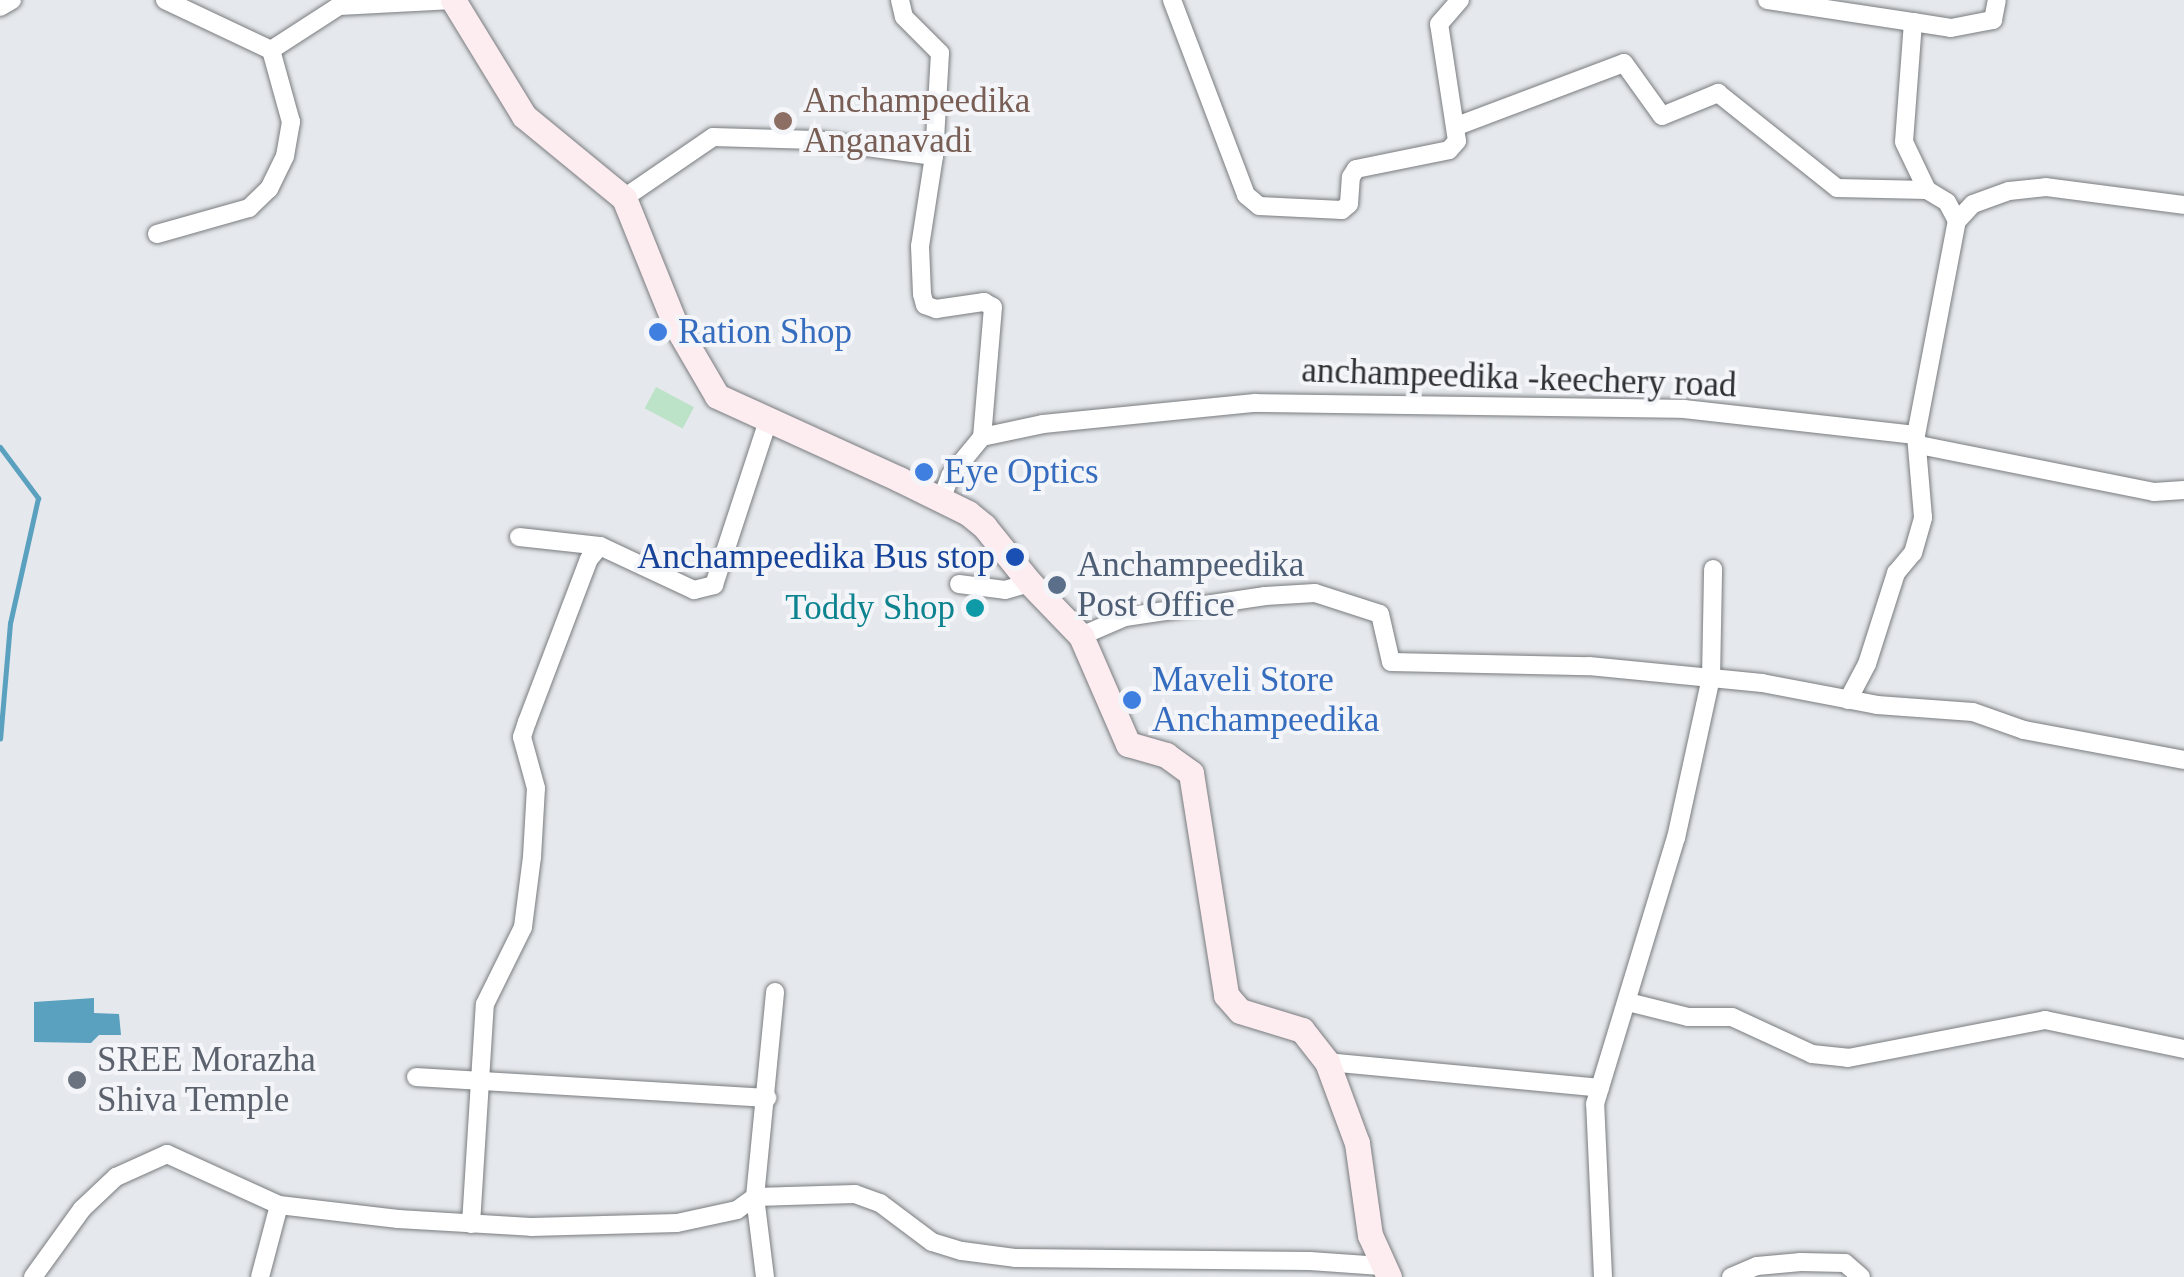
<!DOCTYPE html>
<html>
<head>
<meta charset="utf-8">
<style>
  body { margin:0 }
  #map { position:relative; width:2184px; height:1277px; overflow:hidden; background:#e5e8ec; font-family:"Times New Roman",serif }
  div>[style] { position:absolute }
  .green>* { inset:0; background:#bce2c7; transform-origin:0 0 }
  .water>* { inset:0; background:#5aa0bf }
  .stream>* { height:5px; margin:-2.5px; padding:0 2.5px; transform-origin:2.5px; border-radius:2.5px; background:#5aa0bf }
  .roads { filter:drop-shadow(0 0 2px #797c7f) drop-shadow(0 0 2px #797c7f) }
  .street>* { height:18px; margin:-9px; padding:0 9px; transform-origin:9px; border-radius:9px; background:#fff }
  .secondary>* { height:25px; margin:-12.5px; padding:0 12.5px; transform-origin:12.5px; border-radius:12.5px; background:#fdecf0 }
  .dots>* { width:28px; height:28px; translate:-50% -50%; box-sizing:border-box; border:5px solid #f3f5f9; border-radius:50% }
  span { translate:-50% -50%; white-space:nowrap; text-align:center; line-height:1.15; -webkit-text-stroke:8px #f3f5f9; paint-order:stroke }
  .education-label { font-size:35px; color:#785e54 }
  .left { translate:0 -50%; text-align:left }
  .shop-label { font-size:35px; color:#366cbe }
  .street-label { font-size:35px; color:#2e2f30 }
  .transit-label { font-size:35px; color:#164399 }
  .right { translate:-100% -50%; text-align:right }
  .service-label { font-size:35px; color:#4e5e75 }
  .culture-label { font-size:35px; color:#0d838f }
  .worship-label { font-size:35px; color:#5b616d }
</style>
</head>
<body>
<div id="map">
  <div class="green">
    <i style="left:656px;top:387px;width:43px;height:24px;rotate:28deg"></i>
  </div>
  <div class="water">
    <i style="clip-path:polygon(94px 998px,94px 1013px,119px 1014px,121px 1035px,99px 1035px,91px 1043px,34px 1042px,34px 1002px)"></i>
  </div>
  <div class="stream">
    <i style="left:0;top:447px;width:64px;rotate:53.3deg"></i>
    <i style="left:38px;top:498px;width:128px;rotate:102.6deg"></i>
    <i style="left:10px;top:623px;width:116px;rotate:94.9deg"></i>
  </div>
  <div class="roads">
    <div class="street">
      <i style="left:165px;top:0;width:117px;rotate:25.3deg"></i>
      <i style="left:271px;top:50px;width:81px;rotate:-32.9deg"></i>
      <i style="left:339px;top:6px;width:114px;rotate:-3deg"></i>
      <i style="left:900px;top:0;width:17px;rotate:77deg"></i>
      <i style="left:904px;top:17px;width:51px;rotate:45deg"></i>
      <i style="left:940px;top:53px;width:103px;rotate:93.3deg"></i>
      <i style="left:1172px;top:0;width:209px;rotate:69.2deg"></i>
      <i style="left:1246px;top:195px;width:17px;rotate:40deg"></i>
      <i style="left:1259px;top:206px;width:83px;rotate:2.8deg"></i>
      <i style="left:1342px;top:210px;width:9px;rotate:-41deg"></i>
      <i style="left:1349px;top:204px;width:27px;rotate:-86deg"></i>
      <i style="left:1351px;top:177px;width:9px;rotate:-58deg"></i>
      <i style="left:1356px;top:169px;width:95px;rotate:-11.5deg"></i>
      <i style="left:1449px;top:150px;width:12px;rotate:-48deg"></i>
      <i style="left:1457px;top:141px;width:118px;rotate:-98.7deg"></i>
      <i style="left:1439px;top:24px;width:32px;rotate:-49deg"></i>
      <i style="left:1767px;top:0;width:148px;rotate:8.6deg"></i>
      <i style="left:1913px;top:22px;width:120px;rotate:94.3deg"></i>
      <i style="left:1904px;top:142px;width:53px;rotate:64.4deg"></i>
      <i style="left:1927px;top:190px;width:23px;rotate:31deg"></i>
      <i style="left:1947px;top:202px;width:21px;rotate:62deg"></i>
      <i style="left:0;top:7px;width:14px;rotate:-30deg"></i>
      <i style="left:1913px;top:22px;width:38px;rotate:9deg"></i>
      <i style="left:1951px;top:28px;width:43px;rotate:-10.8deg"></i>
      <i style="left:1993px;top:20px;width:20px;rotate:-79deg"></i>
      <i style="left:1457px;top:126px;width:178px;rotate:-20.7deg"></i>
      <i style="left:1624px;top:63px;width:65px;rotate:54.4deg"></i>
      <i style="left:1662px;top:116px;width:61px;rotate:-22.3deg"></i>
      <i style="left:1718px;top:93px;width:152px;rotate:38.6deg"></i>
      <i style="left:1837px;top:188px;width:90px;rotate:1.3deg"></i>
      <i style="left:624px;top:198px;width:108px;rotate:-34.4deg"></i>
      <i style="left:713px;top:137px;width:102px;rotate:1.7deg"></i>
      <i style="left:815px;top:140px;width:120px;rotate:7.7deg"></i>
      <i style="left:934px;top:156px;width:91px;rotate:98.8deg"></i>
      <i style="left:920px;top:246px;width:48px;rotate:87.6deg"></i>
      <i style="left:922px;top:294px;width:11px;rotate:75deg"></i>
      <i style="left:925px;top:305px;width:12px;rotate:20deg"></i>
      <i style="left:936px;top:309px;width:49px;rotate:-8.3deg"></i>
      <i style="left:984px;top:302px;width:10px;rotate:29deg"></i>
      <i style="left:993px;top:307px;width:130px;rotate:94.8deg"></i>
      <i style="left:157px;top:234px;width:96px;rotate:-15.8deg"></i>
      <i style="left:249px;top:208px;width:28px;rotate:-44deg"></i>
      <i style="left:269px;top:189px;width:37px;rotate:-64deg"></i>
      <i style="left:285px;top:156px;width:35px;rotate:-80deg"></i>
      <i style="left:291px;top:122px;width:75px;rotate:-105.5deg"></i>
      <i style="left:1919px;top:445px;width:240px;rotate:11.3deg"></i>
      <i style="left:2154px;top:492px;width:30px;rotate:-4deg"></i>
      <i style="left:941px;top:500px;width:26px;rotate:-69deg"></i>
      <i style="left:950px;top:476px;width:50px;rotate:-50.6deg"></i>
      <i style="left:982px;top:437px;width:62px;rotate:-12deg"></i>
      <i style="left:1043px;top:424px;width:213px;rotate:-5.7deg"></i>
      <i style="left:1255px;top:403px;width:429px;rotate:0.8deg"></i>
      <i style="left:1684px;top:409px;width:233px;rotate:6.4deg"></i>
      <i style="left:1916px;top:435px;width:218px;rotate:-79.2deg"></i>
      <i style="left:1957px;top:221px;width:23px;rotate:-47deg"></i>
      <i style="left:1973px;top:204px;width:38px;rotate:-20deg"></i>
      <i style="left:2009px;top:191px;width:37px;rotate:-6deg"></i>
      <i style="left:2046px;top:187px;width:139px;rotate:7.4deg"></i>
      <i style="left:519px;top:537px;width:81px;rotate:6.3deg"></i>
      <i style="left:959px;top:584px;width:46px;rotate:7.4deg"></i>
      <i style="left:1005px;top:590px;width:26px;rotate:-16deg"></i>
      <i style="left:1081px;top:636px;width:48px;rotate:-23.4deg"></i>
      <i style="left:1125px;top:617px;width:142px;rotate:-8.5deg"></i>
      <i style="left:1265px;top:596px;width:50px;rotate:-3.4deg"></i>
      <i style="left:1315px;top:593px;width:68px;rotate:17.9deg"></i>
      <i style="left:1380px;top:614px;width:49px;rotate:77.1deg"></i>
      <i style="left:1391px;top:662px;width:198px;rotate:1.2deg"></i>
      <i style="left:1589px;top:666px;width:174px;rotate:5.6deg"></i>
      <i style="left:1762px;top:683px;width:117px;rotate:10.8deg"></i>
      <i style="left:1877px;top:705px;width:96px;rotate:4.2deg"></i>
      <i style="left:1973px;top:712px;width:54px;rotate:19.4deg"></i>
      <i style="left:2024px;top:730px;width:163px;rotate:10.6deg"></i>
      <i style="left:1848px;top:700px;width:41px;rotate:-62.2deg"></i>
      <i style="left:1867px;top:664px;width:96px;rotate:-72.3deg"></i>
      <i style="left:1896px;top:573px;width:26px;rotate:-50deg"></i>
      <i style="left:1913px;top:553px;width:37px;rotate:-74deg"></i>
      <i style="left:1923px;top:517px;width:82px;rotate:-94.9deg"></i>
      <i style="left:1628px;top:1002px;width:62px;rotate:14deg"></i>
      <i style="left:1688px;top:1017px;width:44px"></i>
      <i style="left:1732px;top:1017px;width:88px;rotate:24.8deg"></i>
      <i style="left:1812px;top:1054px;width:36px;rotate:6deg"></i>
      <i style="left:1848px;top:1058px;width:201px;rotate:-10.9deg"></i>
      <i style="left:2045px;top:1020px;width:142px;rotate:11.8deg"></i>
      <i style="left:1327px;top:1062px;width:274px;rotate:5.4deg"></i>
      <i style="left:416px;top:1077px;width:352px;rotate:3.4deg"></i>
      <i style="left:471px;top:1224px;width:220px;rotate:-86.4deg"></i>
      <i style="left:485px;top:1004px;width:86px;rotate:-63.7deg"></i>
      <i style="left:523px;top:927px;width:71px;rotate:-82.7deg"></i>
      <i style="left:532px;top:857px;width:69px;rotate:-86.7deg"></i>
      <i style="left:536px;top:788px;width:53px;rotate:-105.4deg"></i>
      <i style="left:522px;top:737px;width:16px;rotate:-72deg"></i>
      <i style="left:527px;top:722px;width:174px;rotate:-69.2deg"></i>
      <i style="left:589px;top:559px;width:17px;rotate:-50deg"></i>
      <i style="left:600px;top:546px;width:104px;rotate:25.1deg"></i>
      <i style="left:694px;top:590px;width:21px;rotate:-14deg"></i>
      <i style="left:714px;top:585px;width:173px;rotate:-71.8deg"></i>
      <i style="left:33px;top:1277px;width:84px;rotate:-54.2deg"></i>
      <i style="left:82px;top:1209px;width:47px;rotate:-43.3deg"></i>
      <i style="left:116px;top:1177px;width:56px;rotate:-24.3deg"></i>
      <i style="left:167px;top:1154px;width:123px;rotate:24.5deg"></i>
      <i style="left:279px;top:1205px;width:120px;rotate:6.7deg"></i>
      <i style="left:398px;top:1219px;width:133px;rotate:3.4deg"></i>
      <i style="left:531px;top:1227px;width:146px;rotate:-1.6deg"></i>
      <i style="left:677px;top:1223px;width:61px;rotate:-12.2deg"></i>
      <i style="left:737px;top:1210px;width:22px;rotate:-36deg"></i>
      <i style="left:755px;top:1197px;width:100px;rotate:-1.7deg"></i>
      <i style="left:855px;top:1194px;width:27px;rotate:20deg"></i>
      <i style="left:880px;top:1203px;width:65px;rotate:36.9deg"></i>
      <i style="left:932px;top:1242px;width:31px;rotate:17deg"></i>
      <i style="left:962px;top:1251px;width:53px;rotate:7.5deg"></i>
      <i style="left:1015px;top:1258px;width:295px;rotate:0.6deg"></i>
      <i style="left:1310px;top:1261px;width:71px;rotate:4deg"></i>
      <i style="left:260px;top:1277px;width:74px;rotate:-75.2deg"></i>
      <i style="left:765px;top:1277px;width:81px;rotate:-97.1deg"></i>
      <i style="left:755px;top:1197px;width:206px;rotate:-84.4deg"></i>
      <i style="left:1603px;top:1277px;width:173px;rotate:-92.6deg"></i>
      <i style="left:1595px;top:1104px;width:278px;rotate:-73.1deg"></i>
      <i style="left:1676px;top:838px;width:164px;rotate:-77.7deg"></i>
      <i style="left:1711px;top:678px;width:109px;rotate:-88.9deg"></i>
      <i style="left:1731px;top:1277px;width:28px;rotate:-23deg"></i>
      <i style="left:1757px;top:1266px;width:44px;rotate:-5.2deg"></i>
      <i style="left:1801px;top:1262px;width:44px;rotate:1.3deg"></i>
      <i style="left:1845px;top:1263px;width:21px;rotate:41deg"></i>
    </div>
    <div class="secondary">
      <i style="left:453px;top:0;width:136px;rotate:58.5deg"></i>
      <i style="left:524px;top:116px;width:129px;rotate:39.4deg"></i>
      <i style="left:624px;top:198px;width:136px;rotate:68deg"></i>
      <i style="left:675px;top:324px;width:83px;rotate:59.7deg"></i>
      <i style="left:717px;top:396px;width:200px;rotate:24.5deg"></i>
      <i style="left:899px;top:479px;width:77px;rotate:26.2deg"></i>
      <i style="left:968px;top:513px;width:21px;rotate:39deg"></i>
      <i style="left:984px;top:526px;width:73px;rotate:51.1deg"></i>
      <i style="left:1030px;top:583px;width:74px;rotate:46.1deg"></i>
      <i style="left:1081px;top:636px;width:118px;rotate:66.5deg"></i>
      <i style="left:1128px;top:744px;width:40px;rotate:16deg"></i>
      <i style="left:1166px;top:755px;width:31px;rotate:36deg"></i>
      <i style="left:1191px;top:773px;width:225px;rotate:81deg"></i>
      <i style="left:1226px;top:995px;width:21px;rotate:49deg"></i>
      <i style="left:1240px;top:1011px;width:65px;rotate:17deg"></i>
      <i style="left:1302px;top:1030px;width:41px;rotate:52deg"></i>
      <i style="left:1327px;top:1062px;width:86px;rotate:69.7deg"></i>
      <i style="left:1357px;top:1143px;width:93px;rotate:82deg"></i>
      <i style="left:1370px;top:1235px;width:46px;rotate:65.7deg"></i>
    </div>
  </div>
  <div class="dots">
    <i style="left:783px;top:121px;background:#8d6e63"></i>
    <i style="left:658px;top:332px;background:#3f7fe0"></i>
    <i style="left:924px;top:472px;background:#3f7fe0"></i>
    <i style="left:1015px;top:557px;background:#1a4fb4"></i>
    <i style="left:1057px;top:585px;background:#5c6f8a"></i>
    <i style="left:975px;top:608px;background:#0f9aa8"></i>
    <i style="left:1132px;top:700px;background:#3f7fe0"></i>
    <i style="left:77px;top:1080px;background:#6b7280"></i>
  </div>
  <div class="education-label">
    <span class="left" style="left:803px;top:121px">Anchampeedika<br>Anganavadi</span>
  </div>
  <div class="shop-label">
    <span class="left" style="left:678px;top:332px">Ration Shop</span>
    <span class="left" style="left:944px;top:472px">Eye Optics</span>
    <span class="left" style="left:1152px;top:700px">Maveli Store<br>Anchampeedika</span>
  </div>
  <div class="street-label">
    <span style="left:1519px;top:378px;rotate:2deg">anchampeedika -keechery road</span>
  </div>
  <div class="transit-label">
    <span class="right" style="left:995px;top:557px">Anchampeedika Bus stop</span>
  </div>
  <div class="service-label">
    <span class="left" style="left:1077px;top:585px">Anchampeedika<br>Post Office</span>
  </div>
  <div class="culture-label">
    <span class="right" style="left:955px;top:608px">Toddy Shop</span>
  </div>
  <div class="worship-label">
    <span class="left" style="left:97px;top:1080px">SREE Morazha<br>Shiva Temple</span>
  </div>
</div>
</body>
</html>
